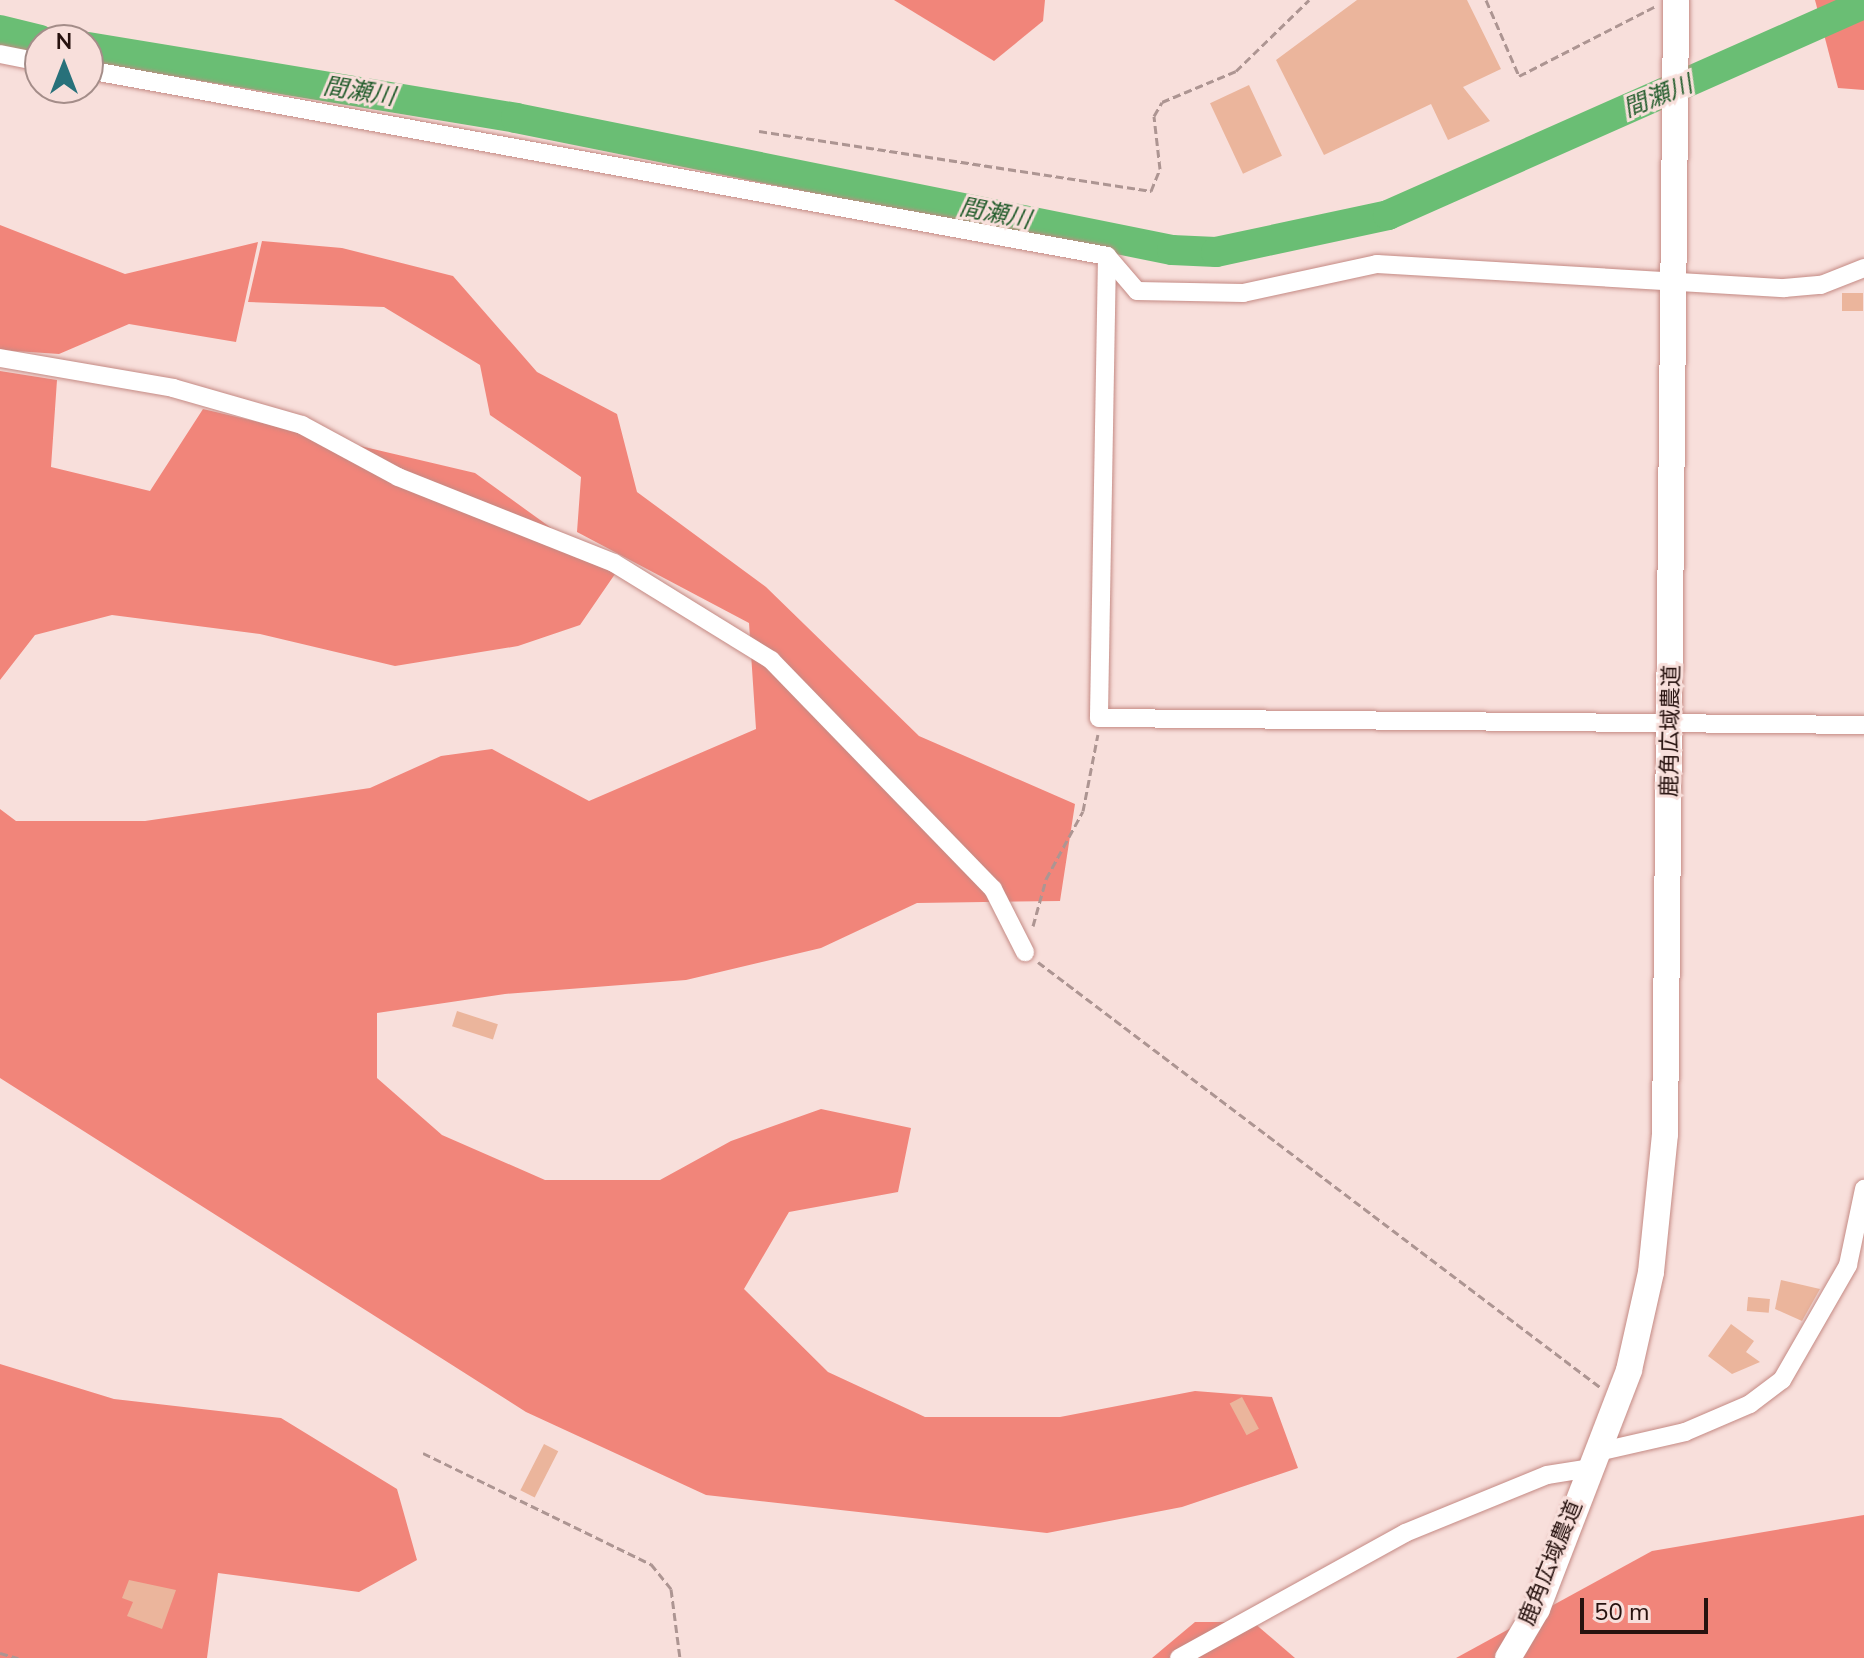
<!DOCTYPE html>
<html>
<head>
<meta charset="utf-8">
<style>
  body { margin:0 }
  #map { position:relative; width:1864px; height:1658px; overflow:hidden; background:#f8dfdb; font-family:"Nunito Sans","Noto Sans JP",sans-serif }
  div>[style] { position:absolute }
  .forest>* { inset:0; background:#f1857a }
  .river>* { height:30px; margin:-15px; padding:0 15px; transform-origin:15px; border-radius:15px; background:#6abe74 }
  .building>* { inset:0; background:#ebb59c; transform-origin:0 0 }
  .path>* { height:3px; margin-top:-1.5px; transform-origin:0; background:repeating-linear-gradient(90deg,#ad9592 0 8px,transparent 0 12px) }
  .roads { filter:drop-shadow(0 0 2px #c48a84) drop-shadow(0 0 2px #c48a84) }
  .street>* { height:18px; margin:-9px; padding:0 9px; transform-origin:9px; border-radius:9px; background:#fff }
  .secondary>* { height:26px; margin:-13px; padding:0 13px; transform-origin:13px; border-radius:13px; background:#fff }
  span { translate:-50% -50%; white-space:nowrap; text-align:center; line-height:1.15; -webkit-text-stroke:6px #f8dfdb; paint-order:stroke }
  .street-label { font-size:22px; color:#27120f }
  .water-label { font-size:24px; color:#245d2d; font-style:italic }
  .north { position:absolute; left:24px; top:24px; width:80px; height:80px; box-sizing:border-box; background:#f8dfdb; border:2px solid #a48d89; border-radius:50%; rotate:0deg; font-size:22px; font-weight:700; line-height:32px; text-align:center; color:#27120f }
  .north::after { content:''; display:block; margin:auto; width:28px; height:36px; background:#28717a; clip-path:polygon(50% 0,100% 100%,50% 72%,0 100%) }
  .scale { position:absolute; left:1580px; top:1598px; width:128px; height:36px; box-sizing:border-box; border:4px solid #27120f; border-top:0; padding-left:10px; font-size:24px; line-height:28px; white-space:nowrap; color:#27120f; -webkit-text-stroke:6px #f8dfdb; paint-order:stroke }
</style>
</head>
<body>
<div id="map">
  <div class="forest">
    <i style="clip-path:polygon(894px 0,1045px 0,1043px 21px,994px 61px)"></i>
    <i style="clip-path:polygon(1815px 0,1864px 0,1864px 90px,1838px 88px)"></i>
    <i style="clip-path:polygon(0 225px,125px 274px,258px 242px,236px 342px,129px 324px,59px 354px,0 350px)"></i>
    <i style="clip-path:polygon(262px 241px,342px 248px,453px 276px,537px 372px,617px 414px,637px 492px,766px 587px,919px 736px,1075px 804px,1060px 901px,917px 903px,821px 948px,686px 980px,505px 994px,377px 1013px,377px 1078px,442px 1135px,545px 1180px,660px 1180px,731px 1141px,821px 1109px,911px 1128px,898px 1192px,789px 1212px,744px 1289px,828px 1372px,925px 1417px,1060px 1417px,1195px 1391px,1272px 1397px,1298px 1468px,1182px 1507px,1047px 1533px,706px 1495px,526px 1412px,0 1078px,0 809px,16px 821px,145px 821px,370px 788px,441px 756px,492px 749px,589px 801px,756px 729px,749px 623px,577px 532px,581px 477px,490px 415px,480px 365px,384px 307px,248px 302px)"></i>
    <i style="clip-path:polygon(0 371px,57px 380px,51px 467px,150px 491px,203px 409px,475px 473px,615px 574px,580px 625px,518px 646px,395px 666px,260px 634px,112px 615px,35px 635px,0 680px)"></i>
    <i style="clip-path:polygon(0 1364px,114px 1399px,281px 1418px,397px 1489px,417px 1560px,359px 1592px,218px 1573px,207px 1658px,0 1658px)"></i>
    <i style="clip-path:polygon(1864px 1515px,1864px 1658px,1456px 1658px,1652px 1551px)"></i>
    <i style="clip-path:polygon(1195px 1622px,1253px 1622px,1295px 1658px,1152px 1658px)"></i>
  </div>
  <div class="river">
    <i style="left:0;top:30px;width:41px;rotate:14deg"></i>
    <i style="left:88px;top:47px;width:434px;rotate:9.4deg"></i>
    <i style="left:516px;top:118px;width:669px;rotate:11.38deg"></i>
    <i style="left:1172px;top:250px;width:44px;rotate:2.6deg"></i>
    <i style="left:1216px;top:252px;width:176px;rotate:-12.1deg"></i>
    <i style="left:1388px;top:215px;width:521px;rotate:-23.91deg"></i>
  </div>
  <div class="building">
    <i style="clip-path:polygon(1357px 0,1467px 0,1501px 69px,1463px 87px,1490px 121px,1448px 140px,1431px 104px,1324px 155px,1276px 60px)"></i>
    <i style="left:1249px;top:85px;width:78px;height:43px;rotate:65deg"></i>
    <i style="left:1842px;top:293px;width:21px;height:18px"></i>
    <i style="left:457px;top:1011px;width:43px;height:16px;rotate:18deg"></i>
    <i style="clip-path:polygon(1781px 1280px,1820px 1289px,1802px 1321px,1775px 1309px)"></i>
    <i style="left:1748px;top:1297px;width:22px;height:14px;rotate:5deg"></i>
    <i style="clip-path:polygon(1731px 1324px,1754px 1341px,1746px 1352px,1760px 1362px,1732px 1374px,1708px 1356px)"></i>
    <i style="left:1242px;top:1397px;width:36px;height:14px;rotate:62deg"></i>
    <i style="left:544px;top:1444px;width:16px;height:52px;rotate:27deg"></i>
    <i style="clip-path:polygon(129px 1580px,176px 1590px,162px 1629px,127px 1616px,133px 1602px,122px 1598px)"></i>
  </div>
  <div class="path">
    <i style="left:1486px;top:0;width:83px;rotate:66.5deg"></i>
    <i style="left:1519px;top:76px;width:152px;rotate:-27.1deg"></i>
    <i style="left:759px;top:131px;width:397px;rotate:8.7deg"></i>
    <i style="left:1151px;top:191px;width:24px;rotate:-68deg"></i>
    <i style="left:1160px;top:169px;width:53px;rotate:-96.5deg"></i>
    <i style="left:1154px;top:116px;width:16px;rotate:-60deg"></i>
    <i style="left:1162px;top:102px;width:80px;rotate:-22.7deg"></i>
    <i style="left:1236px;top:71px;width:102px;rotate:-44.2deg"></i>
    <i style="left:1033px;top:926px;width:49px;rotate:-74.5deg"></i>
    <i style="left:1046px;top:879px;width:77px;rotate:-61.4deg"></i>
    <i style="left:1083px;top:811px;width:78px;rotate:-79deg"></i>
    <i style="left:1038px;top:962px;width:705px;rotate:37.1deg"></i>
    <i style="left:423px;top:1453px;width:254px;rotate:26deg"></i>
    <i style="left:651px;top:1564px;width:32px;rotate:51deg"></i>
    <i style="left:671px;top:1589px;width:70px;rotate:82.6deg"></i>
    <i style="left:0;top:1653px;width:19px;rotate:16deg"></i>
  </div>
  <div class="roads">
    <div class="street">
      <i style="left:0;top:54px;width:41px;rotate:11.3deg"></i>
      <i style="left:88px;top:70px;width:1036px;rotate:10.34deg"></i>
      <i style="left:1107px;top:256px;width:46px;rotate:49.4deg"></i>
      <i style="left:1137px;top:291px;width:106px;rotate:1.1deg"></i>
      <i style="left:1243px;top:293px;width:137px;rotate:-12.2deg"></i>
      <i style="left:1377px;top:264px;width:408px;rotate:3.4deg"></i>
      <i style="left:1784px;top:288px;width:37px;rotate:-5deg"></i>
      <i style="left:1821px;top:285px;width:46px;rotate:-21.6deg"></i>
      <i style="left:1107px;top:256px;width:462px;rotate:91deg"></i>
      <i style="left:1099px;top:718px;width:765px;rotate:0.52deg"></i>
      <i style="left:0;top:358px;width:176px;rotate:9.8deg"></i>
      <i style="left:173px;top:388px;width:134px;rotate:16deg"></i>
      <i style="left:302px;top:425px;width:109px;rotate:28.4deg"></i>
      <i style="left:398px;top:477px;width:232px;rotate:21.7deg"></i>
      <i style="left:614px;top:563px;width:185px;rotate:31.7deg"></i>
      <i style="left:771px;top:660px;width:319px;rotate:45.9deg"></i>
      <i style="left:993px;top:889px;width:71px;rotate:63.1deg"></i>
      <i style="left:1598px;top:1452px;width:89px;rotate:-12.9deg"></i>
      <i style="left:1685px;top:1432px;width:71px;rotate:-23.3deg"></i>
      <i style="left:1750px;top:1404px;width:40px;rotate:-37deg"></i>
      <i style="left:1782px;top:1380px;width:133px;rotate:-60.1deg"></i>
      <i style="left:1848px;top:1265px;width:78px;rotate:-78.1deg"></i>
      <i style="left:1179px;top:1658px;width:258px;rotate:-28.9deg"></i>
      <i style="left:1405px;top:1533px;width:153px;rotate:-22.2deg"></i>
      <i style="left:1547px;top:1475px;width:45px;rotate:-9deg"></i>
    </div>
    <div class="secondary">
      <i style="left:1508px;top:1658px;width:57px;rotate:-59.4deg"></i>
      <i style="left:1537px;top:1609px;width:256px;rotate:-68.9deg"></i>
      <i style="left:1629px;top:1370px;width:100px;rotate:-77.3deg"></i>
      <i style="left:1651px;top:1272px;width:139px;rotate:-84.2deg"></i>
      <i style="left:1665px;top:1134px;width:1134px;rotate:-89.44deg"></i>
    </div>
  </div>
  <div class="street-label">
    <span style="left:1671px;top:731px;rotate:-89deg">鹿角広域農道</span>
    <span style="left:1551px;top:1563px;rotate:-68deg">鹿角広域農道</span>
  </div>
  <div class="water-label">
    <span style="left:359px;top:92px;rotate:9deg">間瀬川</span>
    <span style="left:1658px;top:97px;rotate:-22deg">間瀬川</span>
    <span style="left:995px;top:214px;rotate:11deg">間瀬川</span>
  </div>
  <div class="north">N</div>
  <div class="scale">50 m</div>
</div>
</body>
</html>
